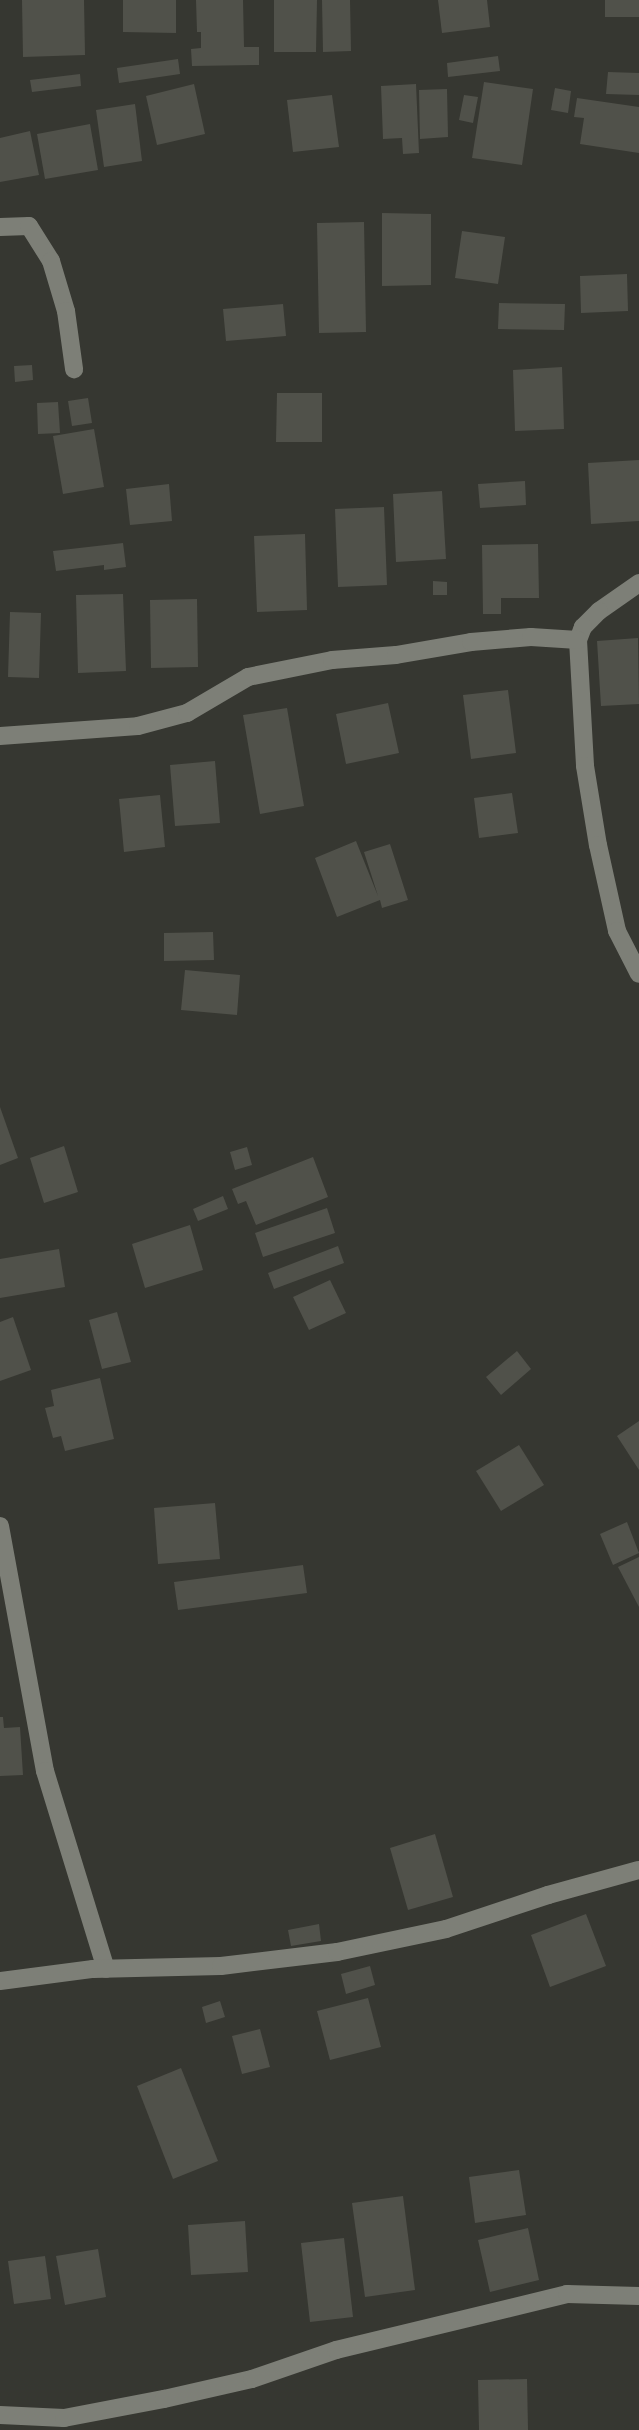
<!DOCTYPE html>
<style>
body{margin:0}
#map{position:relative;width:639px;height:2430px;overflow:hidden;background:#363731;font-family:"PT Sans",sans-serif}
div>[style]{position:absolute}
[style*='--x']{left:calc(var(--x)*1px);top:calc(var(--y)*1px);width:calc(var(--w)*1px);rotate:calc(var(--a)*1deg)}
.building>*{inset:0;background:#50514a}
.minor>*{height:18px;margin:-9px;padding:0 9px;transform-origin:9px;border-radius:9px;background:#7d7f77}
span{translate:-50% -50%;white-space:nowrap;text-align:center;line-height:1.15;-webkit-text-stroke:6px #2c2d27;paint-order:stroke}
</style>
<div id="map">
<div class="building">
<div style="clip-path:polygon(22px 0,84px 0,85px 55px,23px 57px)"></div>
<div style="clip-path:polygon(123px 0,176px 0,176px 33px,123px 32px)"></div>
<div style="clip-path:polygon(196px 0,243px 0,244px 47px,259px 47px,259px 65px,192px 66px,191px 49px,201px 48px,201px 32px,197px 32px)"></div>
<div style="clip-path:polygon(274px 0,317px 0,316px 52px,274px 52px)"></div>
<div style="clip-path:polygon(322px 0,350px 0,351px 51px,323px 52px)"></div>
<div style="clip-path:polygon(438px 0,487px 0,490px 27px,442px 33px)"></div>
<div style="clip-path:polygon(605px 0,639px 0,639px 17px,605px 17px)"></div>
<div style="clip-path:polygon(498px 56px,500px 71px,448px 77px,447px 63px)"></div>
<div style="clip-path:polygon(178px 59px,180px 74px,119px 83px,117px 68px)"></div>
<div style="clip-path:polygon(608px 72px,639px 73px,639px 95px,606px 94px)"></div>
<div style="clip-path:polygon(80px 74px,81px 86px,32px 92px,30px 80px)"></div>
<div style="clip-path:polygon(484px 82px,533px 89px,522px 165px,472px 158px)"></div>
<div style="clip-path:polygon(194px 84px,205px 134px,157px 145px,146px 96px)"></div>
<div style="clip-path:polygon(416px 84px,419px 153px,403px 154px,402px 138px,383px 139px,381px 86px)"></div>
<div style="clip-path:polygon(555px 88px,571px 91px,568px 113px,551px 110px)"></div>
<div style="clip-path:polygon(447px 89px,448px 137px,420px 139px,419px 90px)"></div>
<div style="clip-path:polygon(332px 95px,339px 147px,293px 152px,287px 100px)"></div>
<div style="clip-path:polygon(464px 95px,478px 97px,473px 123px,459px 120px)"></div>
<div style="clip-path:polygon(577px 98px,639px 107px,639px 153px,580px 144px,584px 118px,574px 117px)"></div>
<div style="clip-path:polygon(135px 104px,142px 161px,104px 167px,96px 110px)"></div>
<div style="clip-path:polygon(90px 124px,98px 170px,45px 179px,37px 134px)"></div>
<div style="clip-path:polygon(30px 131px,39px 175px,0 182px,0 138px)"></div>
<div style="clip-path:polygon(382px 213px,431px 214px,431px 285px,382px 286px)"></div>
<div style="clip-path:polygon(364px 222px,366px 332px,319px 333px,317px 223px)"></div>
<div style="clip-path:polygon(462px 231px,505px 237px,498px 284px,455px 278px)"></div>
<div style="clip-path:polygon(627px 274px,628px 311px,581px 313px,580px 276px)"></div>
<div style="clip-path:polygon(499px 303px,565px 304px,564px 330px,498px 329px)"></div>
<div style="clip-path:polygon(283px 304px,286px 336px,226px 341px,223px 309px)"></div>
<div style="clip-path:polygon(32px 365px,33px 380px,15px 382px,14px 366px)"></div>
<div style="clip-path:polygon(562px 367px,564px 429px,515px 431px,513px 370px)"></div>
<div style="clip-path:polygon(277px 393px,322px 393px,322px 442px,276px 442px)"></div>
<div style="clip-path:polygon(88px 398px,92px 423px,72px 426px,68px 401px)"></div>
<div style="clip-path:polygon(58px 402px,60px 433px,38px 434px,37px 403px)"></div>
<div style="clip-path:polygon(94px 429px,104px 487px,63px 494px,53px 436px)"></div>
<div style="clip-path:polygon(639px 460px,639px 521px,591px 524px,588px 463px)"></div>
<div style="clip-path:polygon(525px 481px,526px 505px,480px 508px,478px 484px)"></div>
<div style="clip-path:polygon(169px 484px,172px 521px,130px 525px,126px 489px)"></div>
<div style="clip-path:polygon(442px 491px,446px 559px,396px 562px,393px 494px)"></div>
<div style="clip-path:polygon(384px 507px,387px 585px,338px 587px,335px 509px)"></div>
<div style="clip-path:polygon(305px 534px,307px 610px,257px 612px,254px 536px)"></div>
<div style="clip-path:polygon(123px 543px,126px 567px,104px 570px,104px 565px,56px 571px,53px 551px)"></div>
<div style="clip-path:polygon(538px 544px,539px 598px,501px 598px,501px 614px,483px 614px,482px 545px)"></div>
<div style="clip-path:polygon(433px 581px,447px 582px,447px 595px,433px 595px)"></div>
<div style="clip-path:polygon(123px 594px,126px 671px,78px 673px,76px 595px)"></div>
<div style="clip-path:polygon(197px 599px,198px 667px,151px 668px,150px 600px)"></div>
<div style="clip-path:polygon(10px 612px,41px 613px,39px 678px,8px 677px)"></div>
<div style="clip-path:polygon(638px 638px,639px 704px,601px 706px,597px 641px)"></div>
<div style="clip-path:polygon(508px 690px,516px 753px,471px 759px,463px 695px)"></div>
<div style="clip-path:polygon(388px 703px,399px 753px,346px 764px,336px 714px)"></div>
<div style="clip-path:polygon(287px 708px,304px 806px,260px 814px,243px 715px)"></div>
<div style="clip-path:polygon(215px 761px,220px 823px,175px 826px,170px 765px)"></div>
<div style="clip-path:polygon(512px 793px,518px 833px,479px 838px,474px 798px)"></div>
<div style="clip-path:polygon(160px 795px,165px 847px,124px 852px,119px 799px)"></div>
<div style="clip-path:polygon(356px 841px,378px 896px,364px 852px,390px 844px,408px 900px,382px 908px,380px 900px,337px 917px,315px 858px)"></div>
<div style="clip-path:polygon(213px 932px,214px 960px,164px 961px,164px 933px)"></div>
<div style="clip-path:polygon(185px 970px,240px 975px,237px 1015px,181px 1010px)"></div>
<div style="clip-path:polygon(0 1107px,18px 1158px,0 1165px)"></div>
<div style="clip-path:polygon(64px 1146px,78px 1192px,44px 1203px,30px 1158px)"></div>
<div style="clip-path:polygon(247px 1147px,252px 1165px,235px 1170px,230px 1152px)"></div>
<div style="clip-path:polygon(313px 1157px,328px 1197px,256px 1225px,246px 1201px,238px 1204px,232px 1189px)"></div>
<div style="clip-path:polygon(223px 1196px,228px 1209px,198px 1221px,193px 1209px)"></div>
<div style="clip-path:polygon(327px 1208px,335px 1233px,263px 1257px,255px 1233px)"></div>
<div style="clip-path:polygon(190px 1225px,203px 1270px,145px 1288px,132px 1244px)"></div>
<div style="clip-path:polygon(338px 1246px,344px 1263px,274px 1289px,268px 1273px)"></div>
<div style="clip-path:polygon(59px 1249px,65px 1287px,0 1298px,0 1259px)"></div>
<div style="clip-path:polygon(330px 1280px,346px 1313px,309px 1330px,293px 1297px)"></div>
<div style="clip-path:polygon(117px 1312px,131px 1362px,102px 1369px,89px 1320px)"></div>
<div style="clip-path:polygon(13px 1317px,31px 1370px,0 1381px,0 1322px)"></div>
<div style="clip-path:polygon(517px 1351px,531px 1369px,501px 1395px,486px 1377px)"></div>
<div style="clip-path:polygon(100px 1378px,114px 1439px,65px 1451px,61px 1436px,53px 1438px,45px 1408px,54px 1406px,51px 1390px)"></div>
<div style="clip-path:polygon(639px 1421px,639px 1470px,617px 1436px)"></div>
<div style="clip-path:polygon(519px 1445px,544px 1485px,501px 1511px,476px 1471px)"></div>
<div style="clip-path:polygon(215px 1503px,220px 1559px,158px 1564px,154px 1508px)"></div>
<div style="clip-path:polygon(627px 1522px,639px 1553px,613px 1565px,600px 1534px)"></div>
<div style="clip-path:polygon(639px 1557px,639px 1607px,618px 1567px)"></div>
<div style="clip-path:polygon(303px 1565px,307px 1593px,178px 1610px,174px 1582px)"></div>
<div style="clip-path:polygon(0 1717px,3px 1717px,4px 1728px,20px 1727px,23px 1775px,0 1776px)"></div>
<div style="clip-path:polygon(435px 1834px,453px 1897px,408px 1910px,390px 1848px)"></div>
<div style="clip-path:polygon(586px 1914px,606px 1966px,550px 1987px,531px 1935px)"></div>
<div style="clip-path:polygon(319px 1924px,321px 1941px,291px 1946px,288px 1930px)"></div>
<div style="clip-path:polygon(370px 1966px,375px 1985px,346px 1994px,341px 1974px)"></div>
<div style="clip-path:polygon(368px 1998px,381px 2047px,330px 2060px,317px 2011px)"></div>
<div style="clip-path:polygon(220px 2001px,225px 2017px,206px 2023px,202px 2007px)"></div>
<div style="clip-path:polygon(260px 2029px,270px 2067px,242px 2074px,232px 2036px)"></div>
<div style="clip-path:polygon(181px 2068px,218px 2161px,173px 2179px,137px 2086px)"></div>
<div style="clip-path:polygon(519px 2170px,526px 2215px,475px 2223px,469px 2177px)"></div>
<div style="clip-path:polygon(403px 2196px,415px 2290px,365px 2297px,352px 2203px)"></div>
<div style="clip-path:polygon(245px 2221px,248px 2272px,191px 2275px,188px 2225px)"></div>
<div style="clip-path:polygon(528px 2228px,539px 2280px,490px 2292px,478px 2240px)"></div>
<div style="clip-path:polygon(344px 2238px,353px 2317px,310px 2322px,301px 2243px)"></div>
<div style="clip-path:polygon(98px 2249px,106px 2297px,65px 2305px,56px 2256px)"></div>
<div style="clip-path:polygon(45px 2256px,51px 2299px,14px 2304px,8px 2261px)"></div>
<div style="clip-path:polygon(527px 2379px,528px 2430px,479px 2430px,478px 2380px)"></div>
</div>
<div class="minor">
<div style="--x:0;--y:227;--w:29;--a:-2"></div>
<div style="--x:29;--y:226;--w:41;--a:57.8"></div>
<div style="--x:51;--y:261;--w:52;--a:73.3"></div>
<div style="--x:66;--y:311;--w:59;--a:82.1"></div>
<div style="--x:639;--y:583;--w:49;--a:145"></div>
<div style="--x:599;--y:611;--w:23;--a:135"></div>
<div style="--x:583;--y:627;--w:14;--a:111"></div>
<div style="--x:578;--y:640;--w:126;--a:86.8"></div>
<div style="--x:585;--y:766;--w:80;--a:80.7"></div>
<div style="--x:598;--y:845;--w:88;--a:77.5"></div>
<div style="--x:617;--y:931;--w:48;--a:62.9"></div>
<div style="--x:0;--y:736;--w:138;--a:-4.1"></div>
<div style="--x:138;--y:726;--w:51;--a:-14.9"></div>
<div style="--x:187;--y:713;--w:71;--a:-30.5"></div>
<div style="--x:248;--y:677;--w:86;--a:-11.4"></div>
<div style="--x:332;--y:660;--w:64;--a:-4.5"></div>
<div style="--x:396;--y:655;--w:76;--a:-9.8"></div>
<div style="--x:471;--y:642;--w:60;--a:-4.8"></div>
<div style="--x:531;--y:637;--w:47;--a:3.7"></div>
<div style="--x:0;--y:1526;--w:249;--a:79.6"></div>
<div style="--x:45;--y:1771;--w:207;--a:72.9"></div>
<div style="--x:0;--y:1981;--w:94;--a:-7.4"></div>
<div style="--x:93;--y:1969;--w:128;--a:-1.3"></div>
<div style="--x:221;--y:1966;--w:117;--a:-6.9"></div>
<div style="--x:337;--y:1952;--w:111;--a:-11.9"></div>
<div style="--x:446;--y:1929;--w:108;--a:-18.4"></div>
<div style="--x:548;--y:1895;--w:94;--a:-15.4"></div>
<div style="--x:0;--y:2415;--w:64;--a:2.7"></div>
<div style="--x:64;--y:2418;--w:102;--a:-10.8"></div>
<div style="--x:164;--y:2399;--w:90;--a:-12.8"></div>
<div style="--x:252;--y:2379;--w:89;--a:-19"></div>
<div style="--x:336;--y:2350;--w:238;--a:-13.6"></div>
<div style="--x:567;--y:2294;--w:72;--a:1.6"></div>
</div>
</div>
